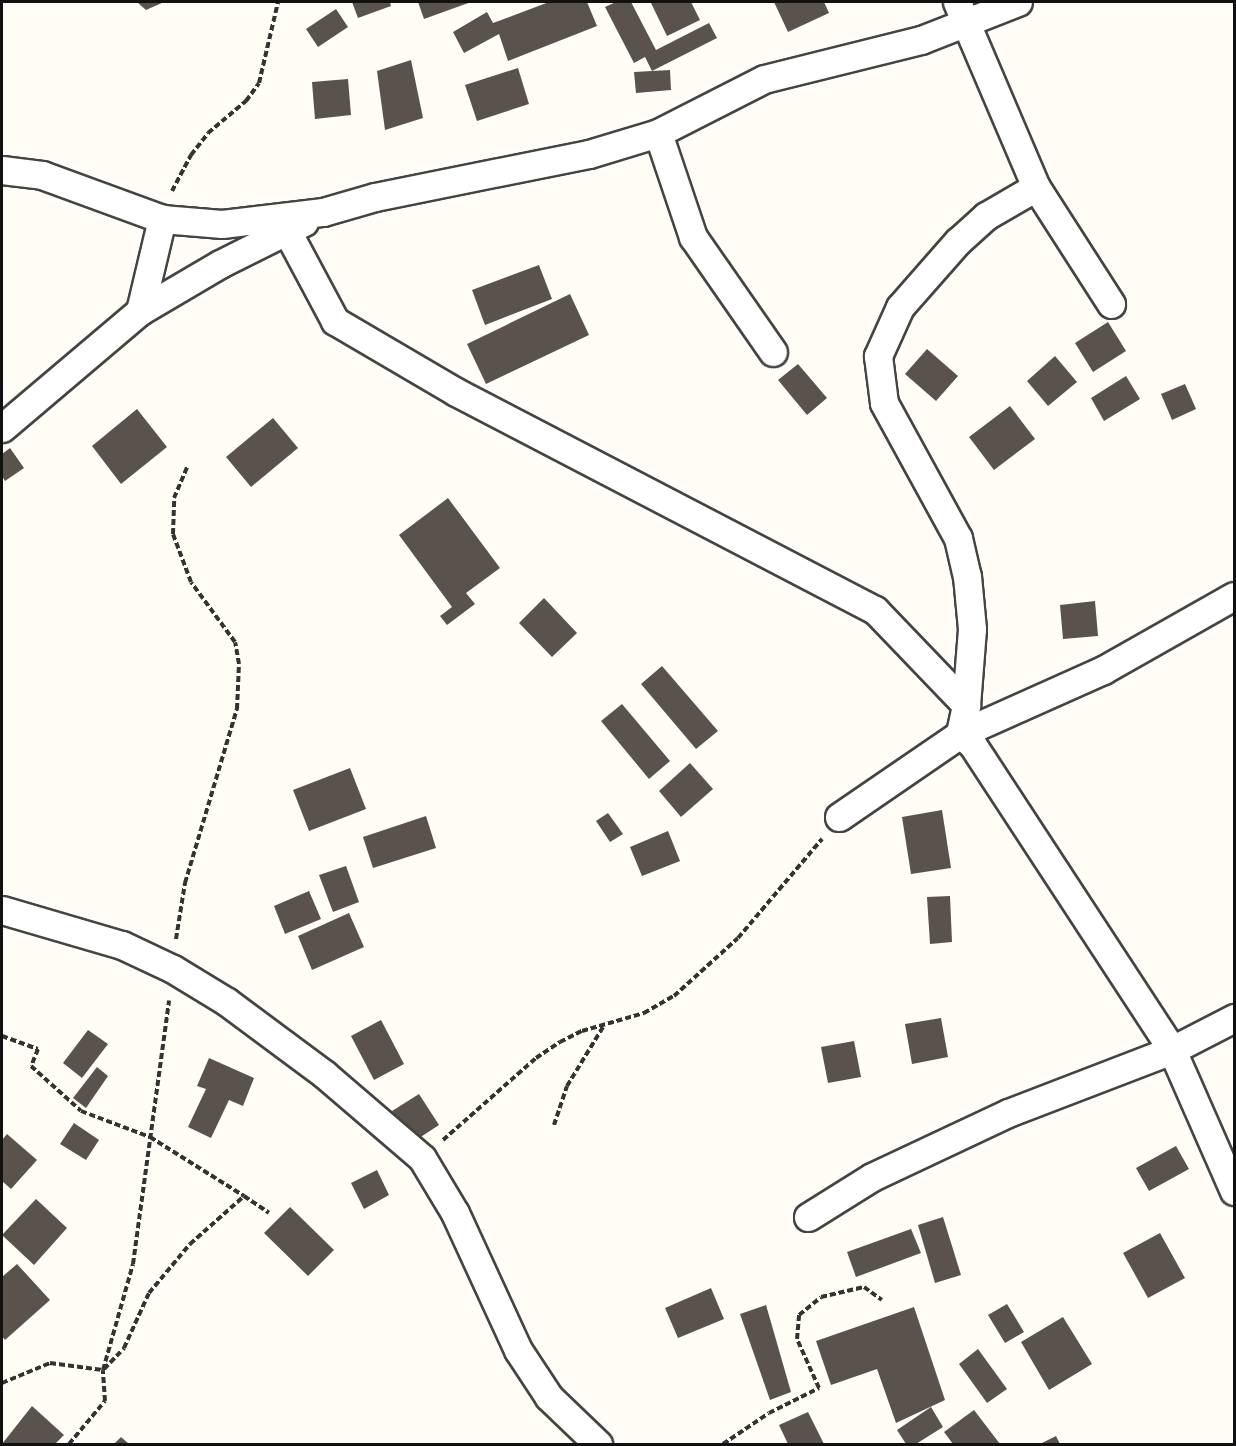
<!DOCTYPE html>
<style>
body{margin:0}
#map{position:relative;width:1236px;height:1446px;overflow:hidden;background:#fffdf5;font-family:Spectral,serif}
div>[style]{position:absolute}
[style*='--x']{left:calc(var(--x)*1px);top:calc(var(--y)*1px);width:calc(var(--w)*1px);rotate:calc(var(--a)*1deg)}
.building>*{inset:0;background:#5a524d}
.path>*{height:4px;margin-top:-2px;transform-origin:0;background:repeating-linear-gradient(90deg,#333 0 6px,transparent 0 9px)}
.roads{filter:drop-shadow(2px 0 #444) drop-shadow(-2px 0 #444) drop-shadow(0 2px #444) drop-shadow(0 -2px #444)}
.minor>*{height:27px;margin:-13.5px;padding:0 13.5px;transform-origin:13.5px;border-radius:13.5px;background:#fff}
span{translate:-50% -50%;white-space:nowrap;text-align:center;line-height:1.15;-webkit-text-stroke:6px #fff;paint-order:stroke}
.frame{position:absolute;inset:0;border:3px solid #111;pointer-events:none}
</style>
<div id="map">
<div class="building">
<div style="clip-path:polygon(137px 2px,164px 2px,146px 10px)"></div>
<div style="clip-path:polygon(352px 2px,390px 2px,391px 6px,358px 18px)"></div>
<div style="clip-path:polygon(418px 2px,471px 2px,424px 19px)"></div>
<div style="clip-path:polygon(549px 2px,587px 2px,597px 26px,508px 61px,499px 34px,464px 53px,453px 32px,487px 12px,493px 23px)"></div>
<div style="clip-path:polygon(616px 2px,631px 2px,656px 50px,709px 23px,717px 38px,652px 71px,670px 70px,671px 90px,636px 93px,634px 72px,652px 71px,645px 57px,634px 63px,605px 7px)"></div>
<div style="clip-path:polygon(691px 2px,700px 20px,667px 36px,651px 3px)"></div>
<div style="clip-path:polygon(774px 2px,824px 2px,829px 13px,788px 32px)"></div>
<div style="clip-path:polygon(336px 9px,348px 27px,318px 47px,306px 29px)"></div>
<div style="clip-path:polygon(411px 60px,423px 118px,385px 130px,377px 71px)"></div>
<div style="clip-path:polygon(518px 68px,529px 104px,477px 121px,465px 85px)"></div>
<div style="clip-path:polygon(348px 79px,351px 115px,315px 119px,312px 82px)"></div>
<div style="clip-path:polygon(539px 265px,552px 299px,485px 325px,472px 290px)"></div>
<div style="clip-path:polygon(570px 294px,589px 335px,486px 384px,467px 344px)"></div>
<div style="clip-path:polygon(1108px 322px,1126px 351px,1093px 372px,1075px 343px)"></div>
<div style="clip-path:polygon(927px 349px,958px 376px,936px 401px,905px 374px)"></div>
<div style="clip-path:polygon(1055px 356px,1077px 382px,1048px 406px,1027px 381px)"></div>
<div style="clip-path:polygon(798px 364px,827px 398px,807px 415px,778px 380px)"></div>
<div style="clip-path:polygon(1126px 376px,1140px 399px,1104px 421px,1091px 398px)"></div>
<div style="clip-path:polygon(1185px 384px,1196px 409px,1172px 420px,1161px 394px)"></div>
<div style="clip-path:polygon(1010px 406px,1035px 439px,994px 470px,969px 437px)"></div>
<div style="clip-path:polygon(137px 409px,167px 447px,121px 484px,92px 446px)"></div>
<div style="clip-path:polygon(273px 418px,298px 448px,251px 487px,226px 457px)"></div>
<div style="clip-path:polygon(10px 448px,24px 468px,5px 481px,2px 476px,2px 454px)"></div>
<div style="clip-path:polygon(448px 498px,500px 568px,466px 593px,475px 604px,447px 625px,440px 616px,452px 607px,399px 535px)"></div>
<div style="clip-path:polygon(544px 598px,577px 633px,552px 657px,519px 623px)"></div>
<div style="clip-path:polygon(1095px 601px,1098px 636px,1063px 639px,1060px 605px)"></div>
<div style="clip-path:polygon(662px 666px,718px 731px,696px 749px,641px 684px)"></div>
<div style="clip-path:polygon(622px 704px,670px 761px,649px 779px,601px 721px)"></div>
<div style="clip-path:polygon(690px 763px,713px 789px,681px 817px,659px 791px)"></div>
<div style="clip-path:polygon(350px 768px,366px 809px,309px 831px,293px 790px)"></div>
<div style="clip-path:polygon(942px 810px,951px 868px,911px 874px,902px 817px)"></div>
<div style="clip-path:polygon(608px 813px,623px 834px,610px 842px,596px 821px)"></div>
<div style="clip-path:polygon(426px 816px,436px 848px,373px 868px,363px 837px)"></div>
<div style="clip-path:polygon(668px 831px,680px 861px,642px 876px,630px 847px)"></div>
<div style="clip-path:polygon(346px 866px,359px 902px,333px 912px,319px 875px)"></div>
<div style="clip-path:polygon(309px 891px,321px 919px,285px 934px,274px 906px)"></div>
<div style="clip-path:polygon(950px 896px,952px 942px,930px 944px,927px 897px)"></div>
<div style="clip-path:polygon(349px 913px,364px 947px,312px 970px,298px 936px)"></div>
<div style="clip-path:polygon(941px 1018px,948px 1057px,912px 1064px,905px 1024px)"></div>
<div style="clip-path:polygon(381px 1020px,404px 1064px,374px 1080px,351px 1036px)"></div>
<div style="clip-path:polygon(88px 1030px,108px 1044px,82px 1078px,63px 1063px)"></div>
<div style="clip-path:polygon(854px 1041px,861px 1077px,828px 1083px,821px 1047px)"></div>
<div style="clip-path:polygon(209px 1058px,254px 1078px,243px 1106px,229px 1100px,211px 1138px,188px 1127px,206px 1089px,197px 1086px)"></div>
<div style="clip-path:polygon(97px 1067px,108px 1076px,86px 1108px,73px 1098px)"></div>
<div style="clip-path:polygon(419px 1094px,439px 1125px,413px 1142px,392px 1111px)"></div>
<div style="clip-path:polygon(74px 1123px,99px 1140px,86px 1160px,60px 1144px)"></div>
<div style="clip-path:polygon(7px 1134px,37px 1160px,11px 1189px,2px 1181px,2px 1140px)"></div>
<div style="clip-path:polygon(1176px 1146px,1189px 1169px,1149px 1191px,1136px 1168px)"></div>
<div style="clip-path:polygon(377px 1170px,389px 1195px,364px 1209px,351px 1183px)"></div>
<div style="clip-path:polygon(36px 1199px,67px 1228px,34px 1265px,2px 1235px)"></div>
<div style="clip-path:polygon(290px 1207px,334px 1250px,308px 1276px,264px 1233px)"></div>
<div style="clip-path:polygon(943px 1217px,961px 1275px,935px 1283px,918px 1225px)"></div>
<div style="clip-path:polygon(911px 1229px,921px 1253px,856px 1277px,847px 1252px)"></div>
<div style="clip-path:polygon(1160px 1233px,1185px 1278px,1148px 1298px,1123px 1253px)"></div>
<div style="clip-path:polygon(17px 1264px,50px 1300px,5px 1340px,2px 1336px,2px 1277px)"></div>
<div style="clip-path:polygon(711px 1288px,724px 1319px,678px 1338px,665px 1308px)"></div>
<div style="clip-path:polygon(1007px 1304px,1024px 1332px,1005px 1343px,988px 1315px)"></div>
<div style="clip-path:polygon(766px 1305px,791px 1392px,770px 1400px,740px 1314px)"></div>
<div style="clip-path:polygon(914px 1307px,945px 1400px,896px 1423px,877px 1369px,831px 1385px,816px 1341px)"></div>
<div style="clip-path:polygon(1063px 1317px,1092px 1364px,1049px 1390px,1021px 1342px)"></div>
<div style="clip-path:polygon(978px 1349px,1007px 1389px,987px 1403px,959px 1364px)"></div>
<div style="clip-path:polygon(32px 1406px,64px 1435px,55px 1444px,2px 1444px)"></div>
<div style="clip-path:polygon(931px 1407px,943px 1427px,916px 1444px,906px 1444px,897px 1430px)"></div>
<div style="clip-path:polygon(974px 1410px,1000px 1444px,953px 1444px,944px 1432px)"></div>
<div style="clip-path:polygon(808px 1412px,824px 1444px,788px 1444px,779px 1425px)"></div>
<div style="clip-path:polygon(1056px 1436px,1060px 1444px,1040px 1444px)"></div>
<div style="clip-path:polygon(121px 1437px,129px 1444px,114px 1444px)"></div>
</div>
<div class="path">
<div style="--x:172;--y:191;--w:41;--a:-62.2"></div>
<div style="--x:191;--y:155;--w:28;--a:-52"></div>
<div style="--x:208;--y:133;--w:50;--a:-40.1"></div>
<div style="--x:246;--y:101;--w:22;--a:-54"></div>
<div style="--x:259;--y:83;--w:83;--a:-76.8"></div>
<div style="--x:176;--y:939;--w:57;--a:-80.9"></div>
<div style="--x:185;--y:883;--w:182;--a:-73.4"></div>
<div style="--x:237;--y:709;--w:45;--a:-87.5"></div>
<div style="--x:239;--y:664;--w:22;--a:-100"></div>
<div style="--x:235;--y:642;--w:74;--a:-126.3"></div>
<div style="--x:191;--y:582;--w:51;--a:-110.6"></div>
<div style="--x:173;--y:534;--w:36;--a:-88"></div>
<div style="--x:174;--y:498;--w:34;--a:-67"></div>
<div style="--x:2;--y:1036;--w:38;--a:20"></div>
<div style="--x:38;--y:1049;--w:18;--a:112"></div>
<div style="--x:31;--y:1066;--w:67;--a:42"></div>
<div style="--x:81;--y:1111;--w:74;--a:20.6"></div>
<div style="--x:150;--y:1137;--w:111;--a:32.1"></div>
<div style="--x:554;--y:1125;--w:41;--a:-71.6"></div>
<div style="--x:567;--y:1086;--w:69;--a:-58.6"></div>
<div style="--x:443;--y:1140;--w:124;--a:-41.4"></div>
<div style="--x:536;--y:1058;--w:29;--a:-34"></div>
<div style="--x:560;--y:1042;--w:25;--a:-27"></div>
<div style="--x:582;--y:1031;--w:65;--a:-16.2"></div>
<div style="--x:644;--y:1013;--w:34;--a:-30"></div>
<div style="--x:674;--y:996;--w:86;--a:-42.2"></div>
<div style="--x:738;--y:938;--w:130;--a:-49.7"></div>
<div style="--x:104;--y:1369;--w:29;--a:-46"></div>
<div style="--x:124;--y:1348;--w:60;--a:-65.6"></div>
<div style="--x:149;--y:1293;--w:64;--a:-50.1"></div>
<div style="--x:190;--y:1244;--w:72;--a:-41.6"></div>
<div style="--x:244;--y:1196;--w:30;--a:34"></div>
<div style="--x:2;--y:1383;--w:52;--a:-22.6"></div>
<div style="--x:50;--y:1363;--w:53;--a:7.5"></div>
<div style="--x:69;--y:1444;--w:56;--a:-50.1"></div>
<div style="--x:105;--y:1401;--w:31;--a:-94"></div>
<div style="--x:103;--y:1370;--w:110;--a:-74.2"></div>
<div style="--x:133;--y:1264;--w:266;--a:-82.2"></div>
<div style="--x:723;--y:1444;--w:55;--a:-34"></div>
<div style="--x:769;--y:1413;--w:56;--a:-26.6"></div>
<div style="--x:819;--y:1388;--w:54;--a:-114.2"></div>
<div style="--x:797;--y:1339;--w:24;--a:-85"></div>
<div style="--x:799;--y:1315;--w:28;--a:-39"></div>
<div style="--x:821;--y:1297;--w:44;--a:-13.1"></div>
<div style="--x:864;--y:1287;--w:22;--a:36"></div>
</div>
<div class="roads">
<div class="minor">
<div style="--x:957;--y:2;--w:201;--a:66.9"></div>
<div style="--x:1036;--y:187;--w:139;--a:57.3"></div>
<div style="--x:658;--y:133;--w:110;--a:71.4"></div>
<div style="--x:693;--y:237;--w:140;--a:55.2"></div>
<div style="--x:2;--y:170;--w:40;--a:7.1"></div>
<div style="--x:42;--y:175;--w:128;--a:20.1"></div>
<div style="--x:162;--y:219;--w:60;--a:4.8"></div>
<div style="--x:222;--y:224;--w:102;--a:-6.8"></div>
<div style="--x:323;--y:212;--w:54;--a:-16.1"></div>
<div style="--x:375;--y:197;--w:218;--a:-11.4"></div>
<div style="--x:589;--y:154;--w:72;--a:-16.9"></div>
<div style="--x:658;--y:133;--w:119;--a:-27"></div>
<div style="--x:764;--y:79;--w:162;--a:-14"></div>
<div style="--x:921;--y:40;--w:104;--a:-21.4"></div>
<div style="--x:1036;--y:187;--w:58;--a:149.9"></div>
<div style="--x:986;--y:216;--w:38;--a:138"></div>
<div style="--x:958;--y:241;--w:88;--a:131.3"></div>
<div style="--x:900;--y:307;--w:54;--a:114.2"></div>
<div style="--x:878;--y:356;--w:47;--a:82.7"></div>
<div style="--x:884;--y:403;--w:154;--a:61.3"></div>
<div style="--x:958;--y:538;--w:39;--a:77"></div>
<div style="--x:967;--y:576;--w:53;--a:84.6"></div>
<div style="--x:972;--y:629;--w:76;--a:94.5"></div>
<div style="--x:966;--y:705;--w:30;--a:102"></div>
<div style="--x:960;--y:734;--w:16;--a:40"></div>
<div style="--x:972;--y:744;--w:366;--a:56.8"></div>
<div style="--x:1172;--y:1050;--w:154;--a:66.3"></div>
<div style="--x:287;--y:231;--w:102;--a:61.9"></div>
<div style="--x:335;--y:321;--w:140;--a:30.4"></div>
<div style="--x:456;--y:392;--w:472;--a:27.5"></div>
<div style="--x:875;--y:610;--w:132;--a:46.2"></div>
<div style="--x:140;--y:311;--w:95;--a:-76.6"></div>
<div style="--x:2;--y:428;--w:181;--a:-40.3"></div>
<div style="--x:140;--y:311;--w:93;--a:-30.4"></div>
<div style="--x:220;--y:264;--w:94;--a:-26.6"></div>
<div style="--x:839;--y:817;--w:147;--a:-34.4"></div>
<div style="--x:960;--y:734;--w:157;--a:-24.1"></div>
<div style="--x:1103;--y:670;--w:150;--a:-29.5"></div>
<div style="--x:2;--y:910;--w:125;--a:16.3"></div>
<div style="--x:122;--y:945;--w:56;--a:25.2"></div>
<div style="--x:173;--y:969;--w:63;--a:31.4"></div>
<div style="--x:227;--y:1002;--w:121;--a:36.6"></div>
<div style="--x:324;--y:1074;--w:129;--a:40.6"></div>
<div style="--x:422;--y:1158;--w:64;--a:59"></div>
<div style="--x:455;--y:1213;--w:151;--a:65.3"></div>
<div style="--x:518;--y:1350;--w:56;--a:56.6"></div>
<div style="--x:549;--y:1397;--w:68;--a:43.8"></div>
<div style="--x:808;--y:1217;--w:75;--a:-32"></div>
<div style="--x:872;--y:1177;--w:150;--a:-25.2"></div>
<div style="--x:1008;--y:1113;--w:176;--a:-21"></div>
<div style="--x:1172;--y:1050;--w:70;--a:-27.3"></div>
</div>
</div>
<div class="frame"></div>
</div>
